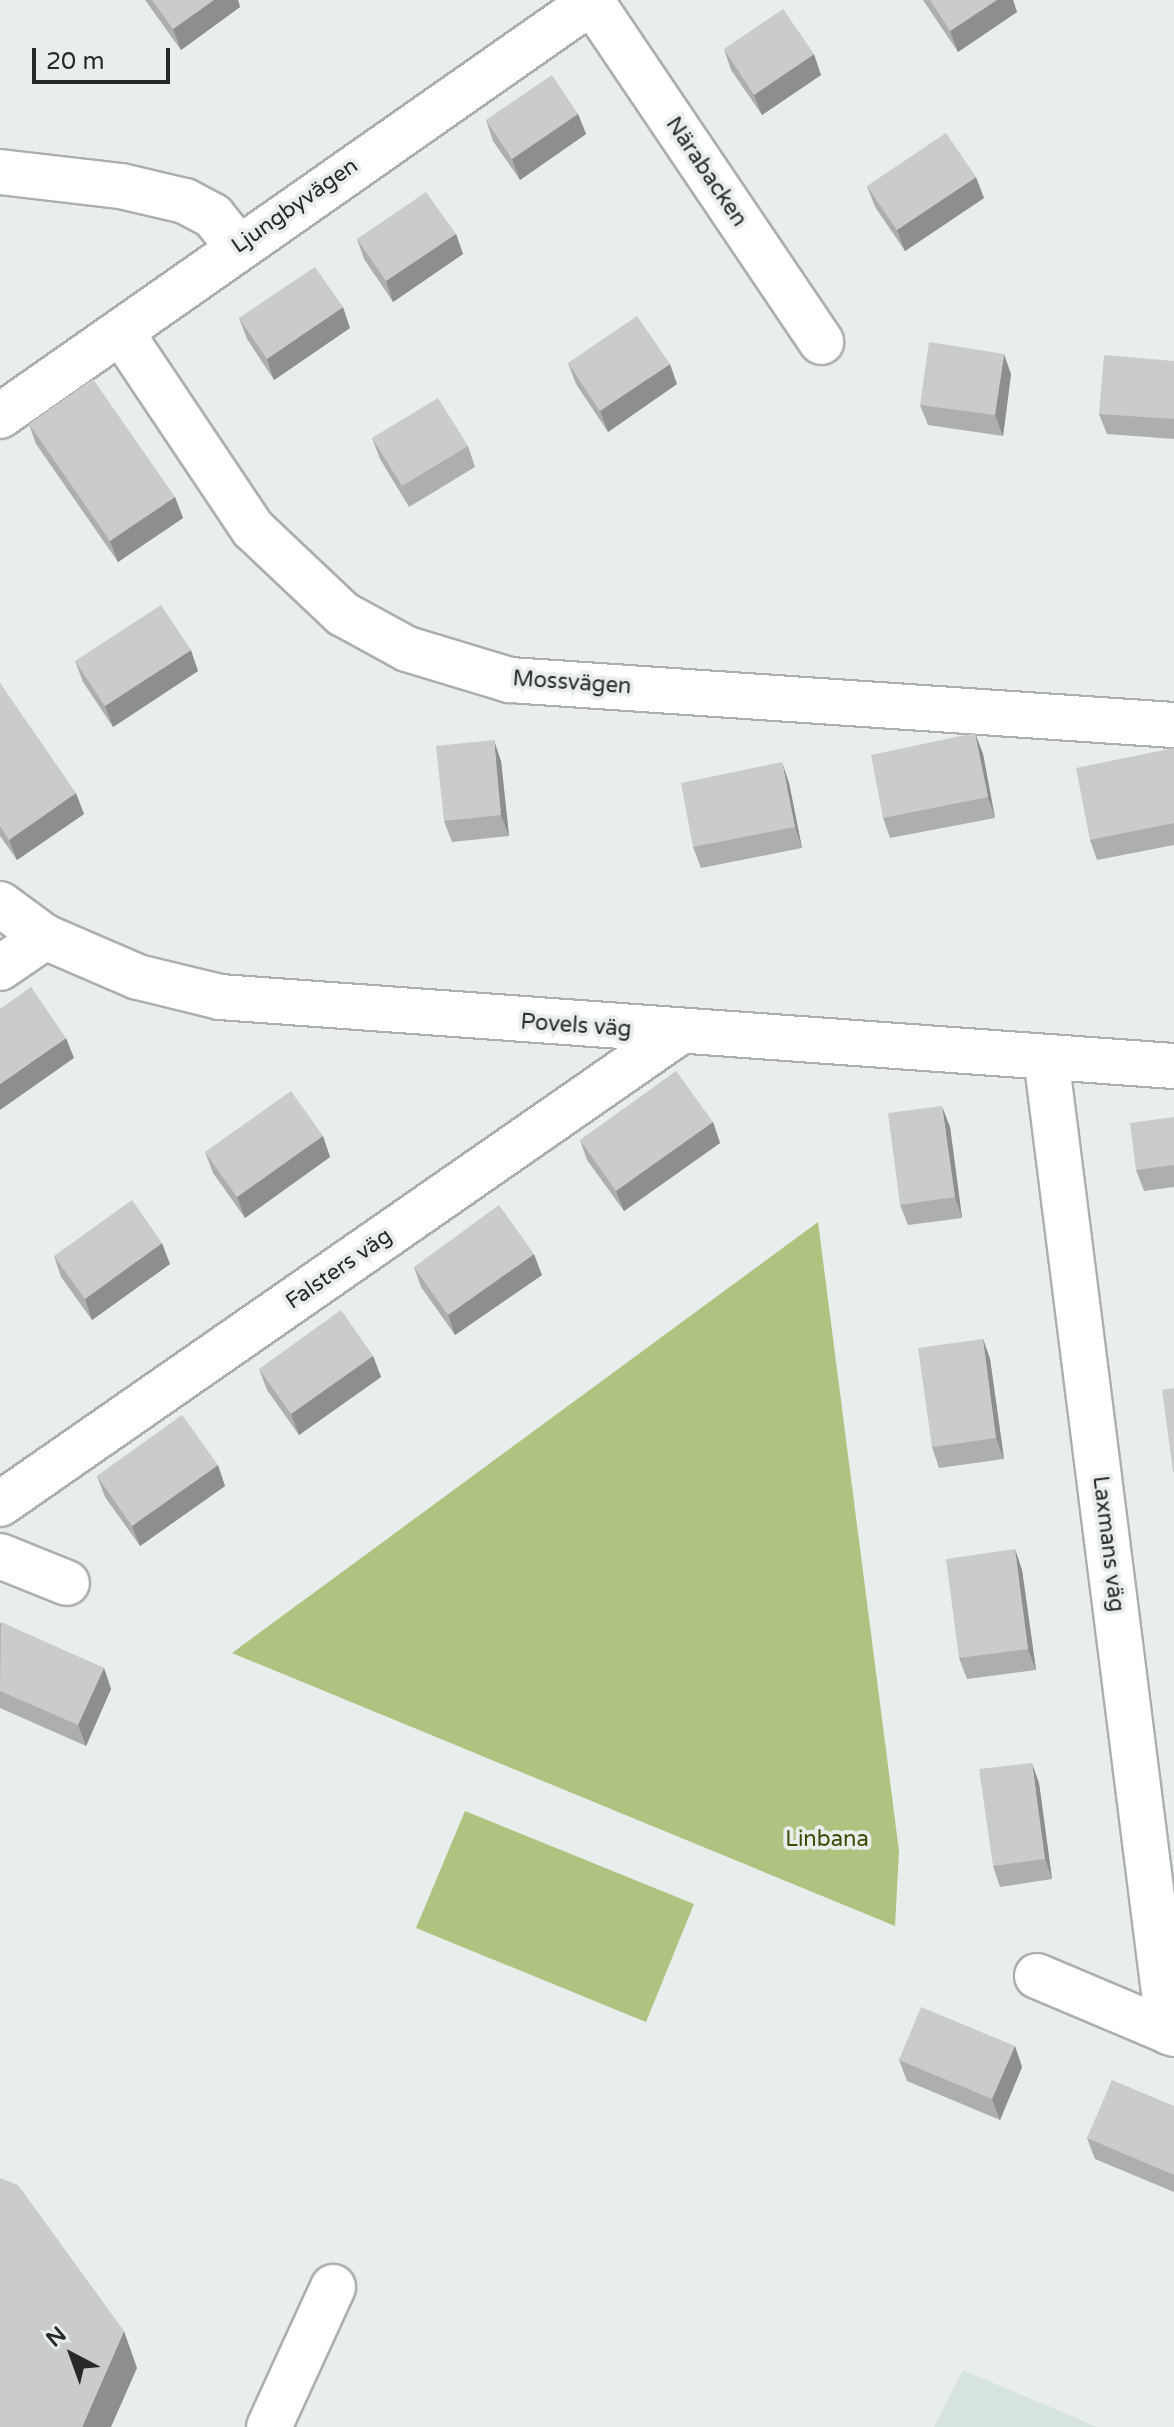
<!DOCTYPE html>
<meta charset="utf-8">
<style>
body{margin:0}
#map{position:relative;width:1174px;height:2427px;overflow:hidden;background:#e9eeec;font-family:"Varela Round",sans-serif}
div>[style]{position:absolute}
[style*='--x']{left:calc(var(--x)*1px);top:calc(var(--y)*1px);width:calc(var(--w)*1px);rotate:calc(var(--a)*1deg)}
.built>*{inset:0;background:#d7e3dd}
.green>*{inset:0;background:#afc380}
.roads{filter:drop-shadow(2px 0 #abafad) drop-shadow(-2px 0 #abafad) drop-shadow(0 2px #abafad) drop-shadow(0 -2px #abafad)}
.minor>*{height:44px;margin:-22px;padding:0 22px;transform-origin:22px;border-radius:22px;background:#fff}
.tertiary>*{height:44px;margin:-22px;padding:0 22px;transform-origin:22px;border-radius:22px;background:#fff}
.wall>*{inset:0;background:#adafac}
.shaded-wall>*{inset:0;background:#8d8f8c}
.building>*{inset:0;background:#c9ccc8}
span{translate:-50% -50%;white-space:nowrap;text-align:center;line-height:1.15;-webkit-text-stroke:8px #e9eeec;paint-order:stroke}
.street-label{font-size:22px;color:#272828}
.park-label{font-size:22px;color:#3b4b02}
.north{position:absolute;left:32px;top:2315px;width:80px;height:80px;-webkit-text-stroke:6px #e9eeec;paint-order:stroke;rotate:319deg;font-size:22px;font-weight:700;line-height:32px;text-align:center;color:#272828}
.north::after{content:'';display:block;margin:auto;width:28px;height:36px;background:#272828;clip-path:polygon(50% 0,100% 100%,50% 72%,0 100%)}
.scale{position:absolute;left:32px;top:48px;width:138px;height:36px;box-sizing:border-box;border:4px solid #272828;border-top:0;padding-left:10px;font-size:24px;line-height:28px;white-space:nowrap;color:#272828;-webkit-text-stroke:6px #e9eeec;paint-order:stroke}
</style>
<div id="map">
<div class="built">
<div style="clip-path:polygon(963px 2370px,1097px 2427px,934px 2427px)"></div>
</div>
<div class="green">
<div style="clip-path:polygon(818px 1222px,899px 1851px,895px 1926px,232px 1653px)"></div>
<div style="clip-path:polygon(465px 1811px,694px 1904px,646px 2022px,416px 1928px)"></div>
</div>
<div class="roads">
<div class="minor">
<div style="--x:592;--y:2;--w:410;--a:56"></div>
<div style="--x:0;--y:172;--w:122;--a:6.6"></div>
<div style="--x:121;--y:186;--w:66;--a:13.2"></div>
<div style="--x:185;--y:201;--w:32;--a:28"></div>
<div style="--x:213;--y:216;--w:38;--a:51"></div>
<div style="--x:121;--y:332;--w:237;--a:56.2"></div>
<div style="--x:253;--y:529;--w:124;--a:43.4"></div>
<div style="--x:343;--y:614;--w:73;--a:28.7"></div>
<div style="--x:407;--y:649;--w:108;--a:16.8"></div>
<div style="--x:510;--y:680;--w:666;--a:3.88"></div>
<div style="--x:0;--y:904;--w:56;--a:36.3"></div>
<div style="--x:45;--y:937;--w:101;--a:23.3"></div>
<div style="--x:138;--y:977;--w:84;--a:13.7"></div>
<div style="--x:220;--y:997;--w:956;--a:4.14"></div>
<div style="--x:0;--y:968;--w:55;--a:-34.6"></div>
<div style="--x:1046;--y:1057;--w:983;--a:82.81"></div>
<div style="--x:0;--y:1504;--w:826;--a:-34.79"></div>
<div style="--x:0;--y:1556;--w:72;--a:21.9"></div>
<div style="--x:1037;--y:1976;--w:149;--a:22.9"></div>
<div style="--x:269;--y:2427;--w:154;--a:-65.4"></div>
</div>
<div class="tertiary">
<div style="--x:0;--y:416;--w:725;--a:-35"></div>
</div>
</div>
<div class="wall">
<div style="clip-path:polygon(145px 0,238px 0,240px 7px,181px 50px)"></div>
<div style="clip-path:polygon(923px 0,1013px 0,1017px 12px,958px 52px)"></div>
<div style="clip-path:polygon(724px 49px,821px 75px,762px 115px,731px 70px)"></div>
<div style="clip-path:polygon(578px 114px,586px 134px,520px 180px,493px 141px,486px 120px)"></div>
<div style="clip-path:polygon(867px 186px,984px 198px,905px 251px,875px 207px)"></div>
<div style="clip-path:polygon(456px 234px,463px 254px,393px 302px,364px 259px,357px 239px)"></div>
<div style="clip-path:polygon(239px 318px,350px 328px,274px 380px,247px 339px)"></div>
<div style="clip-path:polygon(1174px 361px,1174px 439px,1107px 434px,1099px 414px)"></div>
<div style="clip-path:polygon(568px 363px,677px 384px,608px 432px,576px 384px)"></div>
<div style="clip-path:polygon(1011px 374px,1003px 436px,928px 425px,920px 405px)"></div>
<div style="clip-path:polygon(29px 424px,175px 497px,183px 518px,118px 562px,36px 444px)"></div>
<div style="clip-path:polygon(372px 438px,468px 446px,475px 467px,409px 507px,380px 459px)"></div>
<div style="clip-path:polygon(75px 661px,198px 671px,113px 727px,83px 682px)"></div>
<div style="clip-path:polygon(0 683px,84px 814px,17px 860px,0 836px)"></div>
<div style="clip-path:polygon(975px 733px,983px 754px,995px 818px,890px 838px,883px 818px)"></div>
<div style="clip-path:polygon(1174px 748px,1174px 845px,1097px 860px,1090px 840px)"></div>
<div style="clip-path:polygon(501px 761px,509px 836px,452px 842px,444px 821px)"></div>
<div style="clip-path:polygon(789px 783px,802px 848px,701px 868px,693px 847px)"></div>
<div style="clip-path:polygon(1174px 1117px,1174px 1187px,1144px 1191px,1136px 1170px)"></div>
<div style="clip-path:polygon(713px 1122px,720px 1143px,624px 1211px,587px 1160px,580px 1140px)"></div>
<div style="clip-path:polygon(950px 1127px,962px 1218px,908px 1225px,900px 1205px)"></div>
<div style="clip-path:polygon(323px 1136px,330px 1157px,245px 1218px,213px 1173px,205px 1152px)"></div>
<div style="clip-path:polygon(54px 1256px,170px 1264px,92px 1320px,61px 1277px)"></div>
<div style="clip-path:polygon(414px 1267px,542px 1275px,455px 1335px,421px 1287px)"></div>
<div style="clip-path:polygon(983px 1339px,990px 1359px,1004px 1459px,939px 1468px,932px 1447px)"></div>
<div style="clip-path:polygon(373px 1356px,381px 1377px,299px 1435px,267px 1390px,259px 1369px)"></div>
<div style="clip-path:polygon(97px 1476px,225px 1486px,140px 1546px,105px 1497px)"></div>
<div style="clip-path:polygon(1015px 1549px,1022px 1570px,1036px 1670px,967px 1679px,959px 1658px)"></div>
<div style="clip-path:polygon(0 1623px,104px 1668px,111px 1689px,86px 1746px,0 1708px)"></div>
<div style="clip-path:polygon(1039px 1783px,1052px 1879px,1000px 1887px,993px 1866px)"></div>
<div style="clip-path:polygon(1015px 2046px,1022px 2067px,1000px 2120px,907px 2081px,899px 2060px)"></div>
<div style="clip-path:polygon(1174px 2106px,1174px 2192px,1095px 2159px,1087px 2138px)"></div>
</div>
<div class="shaded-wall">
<div style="clip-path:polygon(214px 0,238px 0,240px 7px,181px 50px,173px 29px)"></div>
<div style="clip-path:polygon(997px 0,1013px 0,1017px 12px,958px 52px,950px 31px)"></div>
<div style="clip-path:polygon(814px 54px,821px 75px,762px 115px,754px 95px)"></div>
<div style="clip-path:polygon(578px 114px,586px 134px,520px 180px,512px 159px)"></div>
<div style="clip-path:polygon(976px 177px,984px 198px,905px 251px,897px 230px)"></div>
<div style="clip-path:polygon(456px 234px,463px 254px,393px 302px,386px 281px)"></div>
<div style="clip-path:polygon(343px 307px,350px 328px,274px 380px,267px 359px)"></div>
<div style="clip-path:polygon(1004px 354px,1011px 374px,1003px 436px,995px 415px)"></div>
<div style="clip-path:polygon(670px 364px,677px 384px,608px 432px,600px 411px)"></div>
<div style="clip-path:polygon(175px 497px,183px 518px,118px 562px,110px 541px)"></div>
<div style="clip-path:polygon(191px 650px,198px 671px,113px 727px,105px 706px)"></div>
<div style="clip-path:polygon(975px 733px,983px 754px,995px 818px,988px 797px)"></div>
<div style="clip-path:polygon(494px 740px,501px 761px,509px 836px,501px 815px)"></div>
<div style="clip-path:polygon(782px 762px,789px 783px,802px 848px,795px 827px)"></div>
<div style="clip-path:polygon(76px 793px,84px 814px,17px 860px,9px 840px)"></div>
<div style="clip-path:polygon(66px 1038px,74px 1058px,0 1110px,0 1084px)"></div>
<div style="clip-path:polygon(942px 1106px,950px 1127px,962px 1218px,955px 1197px)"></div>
<div style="clip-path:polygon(713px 1122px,720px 1143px,624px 1211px,616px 1191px)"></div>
<div style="clip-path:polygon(323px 1136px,330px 1157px,245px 1218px,237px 1197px)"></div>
<div style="clip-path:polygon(162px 1243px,170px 1264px,92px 1320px,85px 1299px)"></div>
<div style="clip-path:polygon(534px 1254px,542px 1275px,455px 1335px,448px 1315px)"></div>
<div style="clip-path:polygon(983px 1339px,990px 1359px,1004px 1459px,996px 1438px)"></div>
<div style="clip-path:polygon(373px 1356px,381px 1377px,299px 1435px,291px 1414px)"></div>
<div style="clip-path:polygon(218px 1465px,225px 1486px,140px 1546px,132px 1526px)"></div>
<div style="clip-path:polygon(1015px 1549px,1022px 1570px,1036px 1670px,1028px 1649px)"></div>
<div style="clip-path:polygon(104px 1668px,111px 1689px,86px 1746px,78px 1725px)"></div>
<div style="clip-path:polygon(1032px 1763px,1039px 1783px,1052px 1879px,1045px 1859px)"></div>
<div style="clip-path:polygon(1015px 2046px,1022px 2067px,1000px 2120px,992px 2099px)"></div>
<div style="clip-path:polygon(124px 2331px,137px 2368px,111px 2427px,82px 2427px)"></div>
</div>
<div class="building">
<div style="clip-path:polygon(152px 0,214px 0,173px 29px)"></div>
<div style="clip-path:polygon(930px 0,997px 0,950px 31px)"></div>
<div style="clip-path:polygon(783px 9px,814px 54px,754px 95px,724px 49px)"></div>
<div style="clip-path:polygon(552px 75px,578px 114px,512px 159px,486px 120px)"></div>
<div style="clip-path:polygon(946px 133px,976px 177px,897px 230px,867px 186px)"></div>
<div style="clip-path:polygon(426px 192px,456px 234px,386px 281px,357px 239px)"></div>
<div style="clip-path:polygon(315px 267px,343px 307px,267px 359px,239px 318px)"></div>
<div style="clip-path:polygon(637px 316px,670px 364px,600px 411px,568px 363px)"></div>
<div style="clip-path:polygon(929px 342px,1004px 354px,995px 415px,920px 405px)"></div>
<div style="clip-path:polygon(1104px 355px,1174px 361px,1174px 419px,1099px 414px)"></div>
<div style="clip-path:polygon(93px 379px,175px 497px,110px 541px,29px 424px)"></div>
<div style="clip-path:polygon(438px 398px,468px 446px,402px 486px,372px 438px)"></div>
<div style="clip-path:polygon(161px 605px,191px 650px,105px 706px,75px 661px)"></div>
<div style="clip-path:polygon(0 683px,76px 793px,9px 840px,0 826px)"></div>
<div style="clip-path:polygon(975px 733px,988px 797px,883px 818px,871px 755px)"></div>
<div style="clip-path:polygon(494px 740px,501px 815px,444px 821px,436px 746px)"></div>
<div style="clip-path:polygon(1174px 748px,1174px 823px,1090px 840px,1076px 768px)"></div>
<div style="clip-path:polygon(782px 762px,795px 827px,693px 847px,681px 783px)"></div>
<div style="clip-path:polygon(31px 987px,66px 1038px,0 1084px,0 1009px)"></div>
<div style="clip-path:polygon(676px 1071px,713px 1122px,616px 1191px,580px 1140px)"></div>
<div style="clip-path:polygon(291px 1091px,323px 1136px,237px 1197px,205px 1152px)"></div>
<div style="clip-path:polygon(942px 1106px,955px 1197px,900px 1205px,888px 1113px)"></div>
<div style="clip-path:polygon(1174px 1117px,1174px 1165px,1136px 1170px,1130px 1123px)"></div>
<div style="clip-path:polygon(132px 1200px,162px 1243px,85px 1299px,54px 1256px)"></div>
<div style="clip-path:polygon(499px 1205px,534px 1254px,448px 1315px,414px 1267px)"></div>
<div style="clip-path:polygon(341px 1310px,373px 1356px,291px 1414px,259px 1369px)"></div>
<div style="clip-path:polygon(983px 1339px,996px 1438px,932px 1447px,918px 1348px)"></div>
<div style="clip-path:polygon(1174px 1388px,1174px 1472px,1173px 1472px,1162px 1390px)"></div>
<div style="clip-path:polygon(182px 1415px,218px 1465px,132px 1526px,97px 1476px)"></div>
<div style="clip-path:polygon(1015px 1549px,1028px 1649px,959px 1658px,946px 1559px)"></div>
<div style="clip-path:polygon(1px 1622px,104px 1668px,78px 1725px,0 1691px)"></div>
<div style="clip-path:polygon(1032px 1763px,1045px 1859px,993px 1866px,979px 1769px)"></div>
<div style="clip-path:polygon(921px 2007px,1015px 2046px,992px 2099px,899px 2060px)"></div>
<div style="clip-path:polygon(1112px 2080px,1174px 2106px,1174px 2175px,1087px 2138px)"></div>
<div style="clip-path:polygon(0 2178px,18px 2185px,124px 2331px,82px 2427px,0 2427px)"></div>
</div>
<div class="street-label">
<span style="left:706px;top:172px;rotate:56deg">Närabacken</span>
<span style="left:295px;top:206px;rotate:-35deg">Ljungbyvägen</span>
<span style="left:572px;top:683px;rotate:4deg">Mossvägen</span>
<span style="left:576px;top:1026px;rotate:4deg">Povels väg</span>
<span style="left:339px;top:1269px;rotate:-35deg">Falsters väg</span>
<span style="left:1108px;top:1544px;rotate:83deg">Laxmans väg</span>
</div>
<div class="park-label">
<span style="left:827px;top:1840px">Linbana</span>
</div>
<div class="north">N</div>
<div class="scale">20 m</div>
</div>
